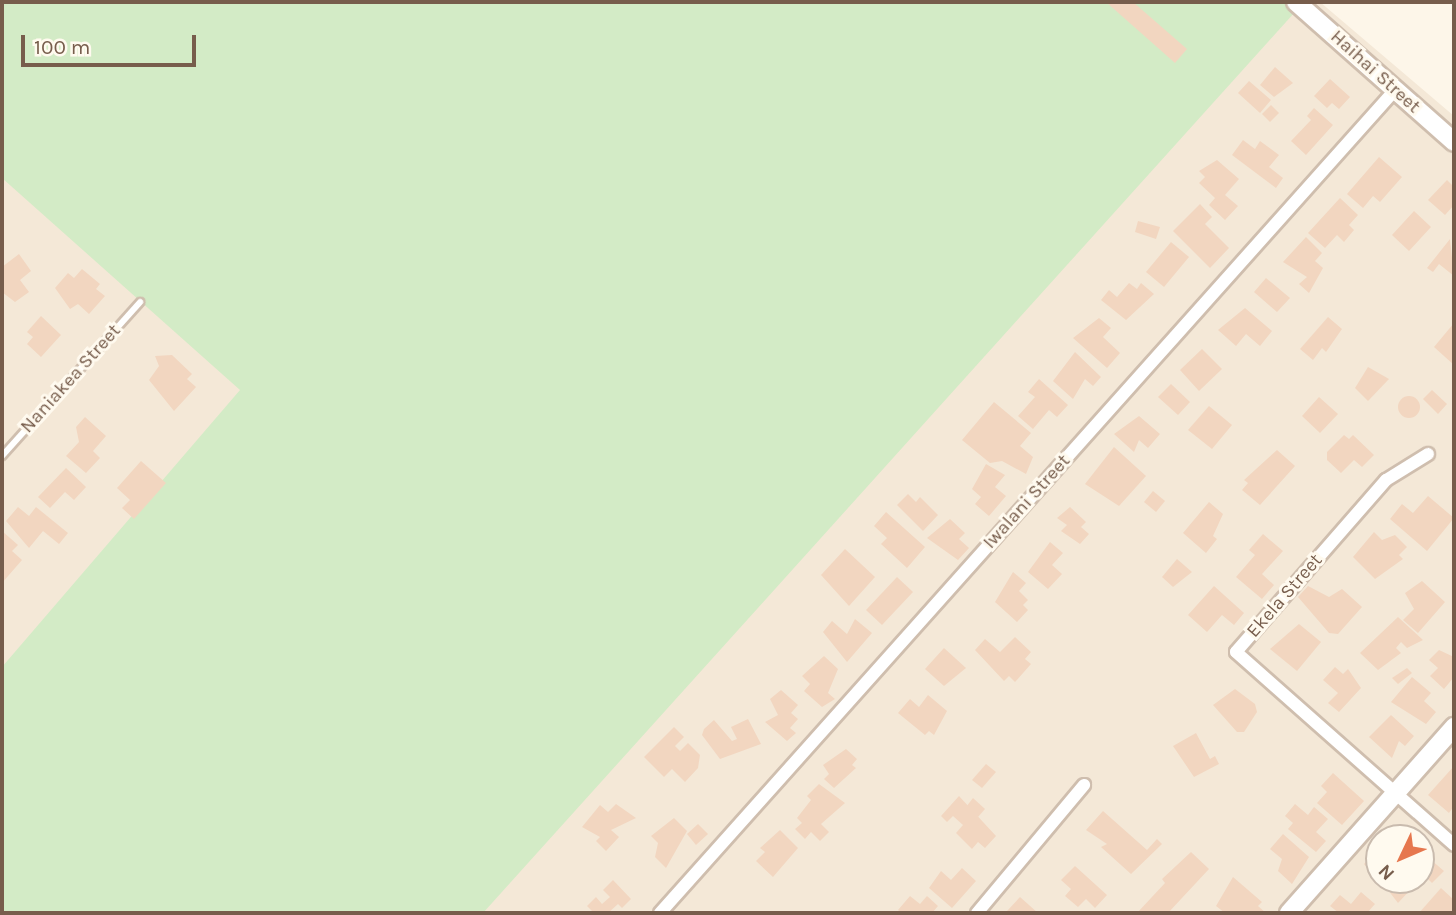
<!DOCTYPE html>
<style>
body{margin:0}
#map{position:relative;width:1456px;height:915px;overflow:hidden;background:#fdf6e9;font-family:Karla,sans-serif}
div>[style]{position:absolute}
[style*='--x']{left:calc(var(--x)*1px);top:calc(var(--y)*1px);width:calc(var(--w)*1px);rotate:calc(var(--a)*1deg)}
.residential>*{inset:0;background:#f4e8d7}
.green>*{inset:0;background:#d3ebc6}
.building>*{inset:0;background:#f2d6c0}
.round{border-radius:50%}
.roads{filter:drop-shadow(2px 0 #cfbeae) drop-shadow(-2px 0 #cfbeae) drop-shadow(0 2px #cfbeae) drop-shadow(0 -2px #cfbeae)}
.lane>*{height:6px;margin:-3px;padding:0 3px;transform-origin:3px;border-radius:3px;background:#fff}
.street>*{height:12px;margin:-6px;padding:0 6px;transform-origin:6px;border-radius:6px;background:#fff}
.secondary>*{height:18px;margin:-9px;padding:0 9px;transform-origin:9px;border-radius:9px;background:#fff}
span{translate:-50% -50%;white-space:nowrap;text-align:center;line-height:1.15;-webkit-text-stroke:6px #fffaef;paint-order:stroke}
.street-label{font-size:19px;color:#775d4c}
.frame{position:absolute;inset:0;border:4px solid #775d4c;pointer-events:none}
.north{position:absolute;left:1365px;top:824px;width:70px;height:70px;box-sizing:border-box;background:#fffaef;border:2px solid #c9bbae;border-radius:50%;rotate:226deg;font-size:19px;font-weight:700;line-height:28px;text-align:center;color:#775d4c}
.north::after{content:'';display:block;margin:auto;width:24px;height:32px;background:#e6774e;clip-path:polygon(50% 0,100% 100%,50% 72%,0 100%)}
.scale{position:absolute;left:21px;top:35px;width:175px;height:32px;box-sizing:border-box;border:4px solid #775d4c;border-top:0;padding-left:9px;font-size:21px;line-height:24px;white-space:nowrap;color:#775d4c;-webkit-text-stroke:5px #fffaef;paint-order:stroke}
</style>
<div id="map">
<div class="residential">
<div style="clip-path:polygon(evenodd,2px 2px,1320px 2px,1454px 116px,1454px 913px,2px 913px,2px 2px,1379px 838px,1421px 838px,1421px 880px,1379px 880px,1379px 838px)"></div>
</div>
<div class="green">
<div style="clip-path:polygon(2px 2px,1284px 2px,1295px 12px,483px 913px,2px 913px,2px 667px,240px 390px,2px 178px)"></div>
</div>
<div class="building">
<div style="clip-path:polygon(1106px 2px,1133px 2px,1187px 49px,1175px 63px)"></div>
<div style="clip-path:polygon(1275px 67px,1293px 83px,1274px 97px,1260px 85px)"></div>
<div style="clip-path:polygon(1330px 79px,1350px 97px,1339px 109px,1332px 103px,1327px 108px,1314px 96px)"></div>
<div style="clip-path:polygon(1249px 81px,1271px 100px,1260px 113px,1238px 93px)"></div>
<div style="clip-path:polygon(1271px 105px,1279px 113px,1270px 122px,1262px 114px)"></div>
<div style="clip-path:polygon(1314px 108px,1333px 125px,1306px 155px,1291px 141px,1311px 120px,1307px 116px)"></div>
<div style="clip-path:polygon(1243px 140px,1255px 149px,1260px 141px,1279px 155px,1269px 167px,1283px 178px,1276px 188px,1232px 155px)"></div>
<div style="clip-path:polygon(1379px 157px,1402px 177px,1380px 202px,1373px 196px,1363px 208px,1347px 194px)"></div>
<div style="clip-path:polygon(1217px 160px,1239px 179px,1225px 195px,1238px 206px,1225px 220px,1209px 205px,1215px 198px,1199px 183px,1205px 177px,1199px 171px)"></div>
<div style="clip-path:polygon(1447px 180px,1454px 187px,1454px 205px,1445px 215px,1428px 200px)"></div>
<div style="clip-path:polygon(1340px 198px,1358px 215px,1349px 225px,1354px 230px,1344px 242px,1337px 235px,1325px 248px,1308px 233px)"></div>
<div style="clip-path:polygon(1200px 204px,1212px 217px,1205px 224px,1229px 248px,1210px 268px,1173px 231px)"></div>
<div style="clip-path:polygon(1414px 211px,1431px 227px,1409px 251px,1392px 235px)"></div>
<div style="clip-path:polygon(1138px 221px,1160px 227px,1156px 239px,1135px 232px)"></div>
<div style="clip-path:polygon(1306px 237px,1322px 253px,1315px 261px,1323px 268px,1309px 293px,1299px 284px,1307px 277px,1283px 262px)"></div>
<div style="clip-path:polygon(1450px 239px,1454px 276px,1439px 264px,1433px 272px,1427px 268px)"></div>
<div style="clip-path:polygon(1171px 242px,1189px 257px,1164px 287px,1146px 272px)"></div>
<div style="clip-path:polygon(19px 254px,31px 271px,20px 280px,29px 292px,15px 302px,2px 292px,2px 267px)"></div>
<div style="clip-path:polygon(82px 269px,100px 284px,96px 289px,105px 296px,89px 314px,78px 304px,70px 309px,55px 288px,68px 273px,74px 278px)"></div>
<div style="clip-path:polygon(1266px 278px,1290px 298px,1277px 312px,1254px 292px)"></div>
<div style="clip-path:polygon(1129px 283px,1137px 289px,1141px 283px,1154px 294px,1126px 320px,1101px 300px,1109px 290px,1117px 297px)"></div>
<div style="clip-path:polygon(1245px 308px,1272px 331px,1260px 346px,1246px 334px,1236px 346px,1218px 330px)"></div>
<div style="clip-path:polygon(41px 316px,61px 335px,41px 357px,27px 344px,33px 337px,27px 332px)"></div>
<div style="clip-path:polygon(1328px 317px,1342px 329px,1326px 352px,1322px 348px,1313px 360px,1300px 349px)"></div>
<div style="clip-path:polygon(1099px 318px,1111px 328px,1103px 337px,1120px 353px,1107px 368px,1073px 338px)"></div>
<div style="clip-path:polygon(1454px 323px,1454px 365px,1434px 347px)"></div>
<div style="clip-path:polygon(1202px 349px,1222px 369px,1199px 391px,1180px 370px)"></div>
<div style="clip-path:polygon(1075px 352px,1101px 377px,1093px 386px,1085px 379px,1073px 399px,1053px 381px)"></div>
<div style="clip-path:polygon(172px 355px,192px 374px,187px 379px,196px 387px,174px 411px,149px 380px,159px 366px,155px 356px)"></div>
<div style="clip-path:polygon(1368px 367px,1389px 379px,1368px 401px,1355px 388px)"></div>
<div style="clip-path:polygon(1039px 379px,1068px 405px,1057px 417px,1049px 410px,1033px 429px,1018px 416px,1035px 397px,1028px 392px)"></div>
<div style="clip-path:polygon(1171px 384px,1190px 402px,1178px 415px,1158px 397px)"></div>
<div style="clip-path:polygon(1432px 390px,1447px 404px,1438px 414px,1423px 399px)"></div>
<div class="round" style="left:1398px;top:396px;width:22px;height:22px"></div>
<div style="clip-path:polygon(1319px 397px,1338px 414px,1320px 433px,1302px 416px)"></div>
<div style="clip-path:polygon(994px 402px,1031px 433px,1020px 446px,1033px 457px,1026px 474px,1002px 461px,990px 463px,962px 440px)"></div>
<div style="clip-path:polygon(1209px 406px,1232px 425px,1212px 449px,1188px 430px)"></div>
<div style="clip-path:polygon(1139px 416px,1160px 434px,1148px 448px,1139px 440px,1134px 452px,1114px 434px)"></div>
<div style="clip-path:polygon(85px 417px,106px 436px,93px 451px,100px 458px,86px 473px,66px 456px,79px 442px,76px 427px)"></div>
<div style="clip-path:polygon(1344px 435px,1349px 439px,1353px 435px,1374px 455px,1362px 467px,1354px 460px,1341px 473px,1327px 460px,1327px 452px)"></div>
<div style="clip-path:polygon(1114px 447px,1146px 476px,1119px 506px,1085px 484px)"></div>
<div style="clip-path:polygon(1277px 450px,1295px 466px,1260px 505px,1242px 490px,1248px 483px,1244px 480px)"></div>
<div style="clip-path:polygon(141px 461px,166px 483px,134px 519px,122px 508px,130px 500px,117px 488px)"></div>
<div style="clip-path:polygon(986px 464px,1005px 475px,995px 487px,1006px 496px,989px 516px,975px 504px,981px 497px,972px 489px)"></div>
<div style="clip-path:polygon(66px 468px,86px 487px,74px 500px,65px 492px,50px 508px,38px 497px)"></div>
<div style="clip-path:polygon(1153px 491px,1165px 501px,1156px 512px,1144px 502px)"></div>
<div style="clip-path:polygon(908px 494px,916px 502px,920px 497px,938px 515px,923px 531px,897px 505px)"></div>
<div style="clip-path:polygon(1428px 496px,1454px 518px,1427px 551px,1390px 519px,1402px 504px,1413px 513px)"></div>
<div style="clip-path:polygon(1209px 502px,1223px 514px,1213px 536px,1217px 539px,1206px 553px,1183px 533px)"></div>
<div style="clip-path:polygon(18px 507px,29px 516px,36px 507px,68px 533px,59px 544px,43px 531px,29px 548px,6px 521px)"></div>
<div style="clip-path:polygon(1070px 507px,1086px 522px,1081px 527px,1089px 534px,1080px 544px,1061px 531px,1067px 525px,1057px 518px)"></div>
<div style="clip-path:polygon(886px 512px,925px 547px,907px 568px,881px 544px,887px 538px,874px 526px)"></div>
<div style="clip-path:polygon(950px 519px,965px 533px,959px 539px,969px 548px,958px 560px,927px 538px)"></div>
<div style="clip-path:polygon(2px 531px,18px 545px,12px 551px,22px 560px,2px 583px)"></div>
<div style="clip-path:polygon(1374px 532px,1382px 540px,1395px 535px,1407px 547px,1399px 555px,1403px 559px,1375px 579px,1353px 557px)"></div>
<div style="clip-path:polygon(1263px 534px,1283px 551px,1262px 574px,1274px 585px,1262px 599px,1236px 577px,1255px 555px,1249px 550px)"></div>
<div style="clip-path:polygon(1050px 542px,1063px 553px,1052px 565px,1062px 574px,1048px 589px,1028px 572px)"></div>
<div style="clip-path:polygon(845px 549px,875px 577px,849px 606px,821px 575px)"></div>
<div style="clip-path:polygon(1177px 559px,1192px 572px,1173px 587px,1162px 577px)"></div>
<div style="clip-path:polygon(1013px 572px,1026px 583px,1019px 591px,1028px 600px,1023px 605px,1028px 610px,1017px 622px,995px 602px)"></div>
<div style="clip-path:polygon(897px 577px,913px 592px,882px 625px,866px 610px)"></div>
<div style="clip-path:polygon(1422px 581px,1445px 602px,1418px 633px,1403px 620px,1414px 609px,1405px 593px)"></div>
<div style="clip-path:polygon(1214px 586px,1244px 613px,1234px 625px,1222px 615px,1207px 632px,1188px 615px)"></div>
<div style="clip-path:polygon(1308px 586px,1329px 597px,1342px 589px,1362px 607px,1338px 634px,1329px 633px,1298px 597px)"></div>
<div style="clip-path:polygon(1398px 617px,1423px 640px,1407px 648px,1401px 642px,1396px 648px,1401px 653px,1378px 670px,1360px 653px)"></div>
<div style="clip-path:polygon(855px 619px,872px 633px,847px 662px,823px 632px,832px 621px,847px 634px)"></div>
<div style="clip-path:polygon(1299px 624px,1321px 642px,1297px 671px,1270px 649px)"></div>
<div style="clip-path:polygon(1015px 637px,1031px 652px,1025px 659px,1031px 664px,1015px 682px,1009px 676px,1004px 681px,975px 650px,985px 639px,1000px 652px)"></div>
<div style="clip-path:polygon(944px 648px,966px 668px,944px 686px,925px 669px)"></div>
<div style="clip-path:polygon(1439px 650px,1454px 657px,1454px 677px,1444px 689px,1430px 676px,1438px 668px,1429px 660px)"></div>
<div style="clip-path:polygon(824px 656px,838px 669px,828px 693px,835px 699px,822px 707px,804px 691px,810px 684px,802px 676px)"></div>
<div style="clip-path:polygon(1335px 667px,1343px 674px,1348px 669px,1361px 688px,1339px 712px,1328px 703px,1338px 693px,1323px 680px)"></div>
<div style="clip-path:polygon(1407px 668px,1412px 673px,1398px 684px,1392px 678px)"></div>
<div style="clip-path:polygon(1412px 677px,1431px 693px,1424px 701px,1436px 712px,1426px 724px,1391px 702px)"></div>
<div style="clip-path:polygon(1235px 689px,1255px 704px,1257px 712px,1244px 732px,1237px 732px,1213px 705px)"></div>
<div style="clip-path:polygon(781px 690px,798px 705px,791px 713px,798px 719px,790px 728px,796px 733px,787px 741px,765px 722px,778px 715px,770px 699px)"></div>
<div style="clip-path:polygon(928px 695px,947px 711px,934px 735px,929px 731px,925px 735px,898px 713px,910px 699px,919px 707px)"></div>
<div style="clip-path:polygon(1391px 715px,1414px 736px,1405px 746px,1399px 741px,1392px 758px,1369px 737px)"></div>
<div style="clip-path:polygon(748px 719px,761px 744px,720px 759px,702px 735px,704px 729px,714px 720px,732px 741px,737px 739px,731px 727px)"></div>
<div style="clip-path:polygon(674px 727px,684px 737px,675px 746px,680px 751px,688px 743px,700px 755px,698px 768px,685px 782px,672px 769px,664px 777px,644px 757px)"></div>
<div style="clip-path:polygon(1196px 733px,1210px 759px,1215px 756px,1219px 764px,1194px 777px,1173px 746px)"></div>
<div style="clip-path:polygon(846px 749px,857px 759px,852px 765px,856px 768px,834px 788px,824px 779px,829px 774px,823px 765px)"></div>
<div style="clip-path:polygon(986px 764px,996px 772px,982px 788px,972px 780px)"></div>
<div style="clip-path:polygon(1454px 766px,1454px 806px,1449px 813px,1428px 795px)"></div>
<div style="clip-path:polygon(1333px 773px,1364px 801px,1342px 825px,1317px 803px,1327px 792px,1321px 786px)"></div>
<div style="clip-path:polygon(819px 784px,845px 803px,821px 824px,829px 832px,820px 841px,811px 832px,805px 839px,795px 829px,802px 823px,797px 818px,811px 800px,807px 796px)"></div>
<div style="clip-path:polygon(959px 796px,996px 836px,985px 848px,978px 842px,972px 849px,956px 833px,963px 825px,953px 816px,947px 822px,941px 816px)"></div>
<div style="clip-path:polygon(973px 798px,985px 809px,978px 817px,966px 807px)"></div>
<div style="clip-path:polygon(616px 804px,636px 818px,611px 830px,619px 837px,606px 851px,596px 841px,600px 837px,582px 827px,600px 805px,608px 812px)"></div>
<div style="clip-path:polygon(1295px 804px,1308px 815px,1314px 807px,1328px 819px,1316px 832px,1326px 841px,1316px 852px,1288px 829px,1293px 823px,1285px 816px)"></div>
<div style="clip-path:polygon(1103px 811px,1147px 850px,1157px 839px,1162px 844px,1131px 874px,1101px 847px,1107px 844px,1086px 830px)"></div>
<div style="clip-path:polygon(674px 818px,687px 831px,666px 868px,655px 857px,658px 843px,651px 836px)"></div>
<div style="clip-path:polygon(698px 824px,708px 834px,696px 845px,687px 834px)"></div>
<div style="clip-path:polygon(780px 830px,798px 848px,773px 877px,756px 861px,765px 852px,760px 848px)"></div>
<div style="clip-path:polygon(1283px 834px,1309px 857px,1292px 884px,1278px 871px,1282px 859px,1270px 849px)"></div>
<div style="clip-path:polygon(1376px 850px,1379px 880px,1390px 880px,1384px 888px,1364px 864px)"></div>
<div style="clip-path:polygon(1191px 852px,1209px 869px,1168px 913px,1137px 913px,1165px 883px,1162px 879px)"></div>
<div style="clip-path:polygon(1430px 859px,1444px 871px,1432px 883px,1428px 879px,1418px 889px,1414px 886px,1398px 903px,1388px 890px,1402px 880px,1421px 880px,1421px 869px)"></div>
<div style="clip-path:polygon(1075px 866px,1107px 895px,1095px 908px,1086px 899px,1078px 907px,1065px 896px,1071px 889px,1061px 880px)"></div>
<div style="clip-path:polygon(962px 868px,976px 881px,952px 908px,929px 888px,941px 871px,951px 880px)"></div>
<div style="clip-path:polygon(1233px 877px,1262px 902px,1258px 906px,1266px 913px,1225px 913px,1216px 906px)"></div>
<div style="clip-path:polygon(613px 880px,631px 899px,622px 908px,618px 904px,608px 913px,594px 913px,587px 906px,596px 897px,602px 904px,610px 897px,603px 890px)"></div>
<div style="clip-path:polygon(1441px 888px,1454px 900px,1454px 913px,1419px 913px)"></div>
<div style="clip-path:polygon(1361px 892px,1375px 904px,1367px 913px,1339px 913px,1330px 906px,1340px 895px,1351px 904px)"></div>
<div style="clip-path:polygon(910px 896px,920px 904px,927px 896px,938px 906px,932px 913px,901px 913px,898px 910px)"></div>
<div style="clip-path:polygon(1020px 897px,1038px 913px,1007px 911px)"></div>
</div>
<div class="roads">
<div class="lane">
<div style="--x:2;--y:456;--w:207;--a:-48.1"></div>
</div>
<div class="street">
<div style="--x:1428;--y:454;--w:49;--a:148.2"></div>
<div style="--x:1386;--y:480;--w:228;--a:131.1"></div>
<div style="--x:1236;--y:652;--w:291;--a:41.5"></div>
<div style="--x:660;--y:913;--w:1103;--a:-48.23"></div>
<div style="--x:977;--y:913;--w:167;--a:-50.1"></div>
</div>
<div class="secondary">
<div style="--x:1296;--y:2;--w:211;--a:41.5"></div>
<div style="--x:1289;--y:913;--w:249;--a:-48.4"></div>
</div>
</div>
<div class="street-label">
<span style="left:1375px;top:72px;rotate:42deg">Haihai Street</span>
<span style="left:71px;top:379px;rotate:-48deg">Naniakea Street</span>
<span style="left:1027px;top:502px;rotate:-48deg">Iwalani Street</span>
<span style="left:1285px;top:596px;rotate:-49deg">Ekela Street</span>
</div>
<div class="frame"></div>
<div class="north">N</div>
<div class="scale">100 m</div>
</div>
